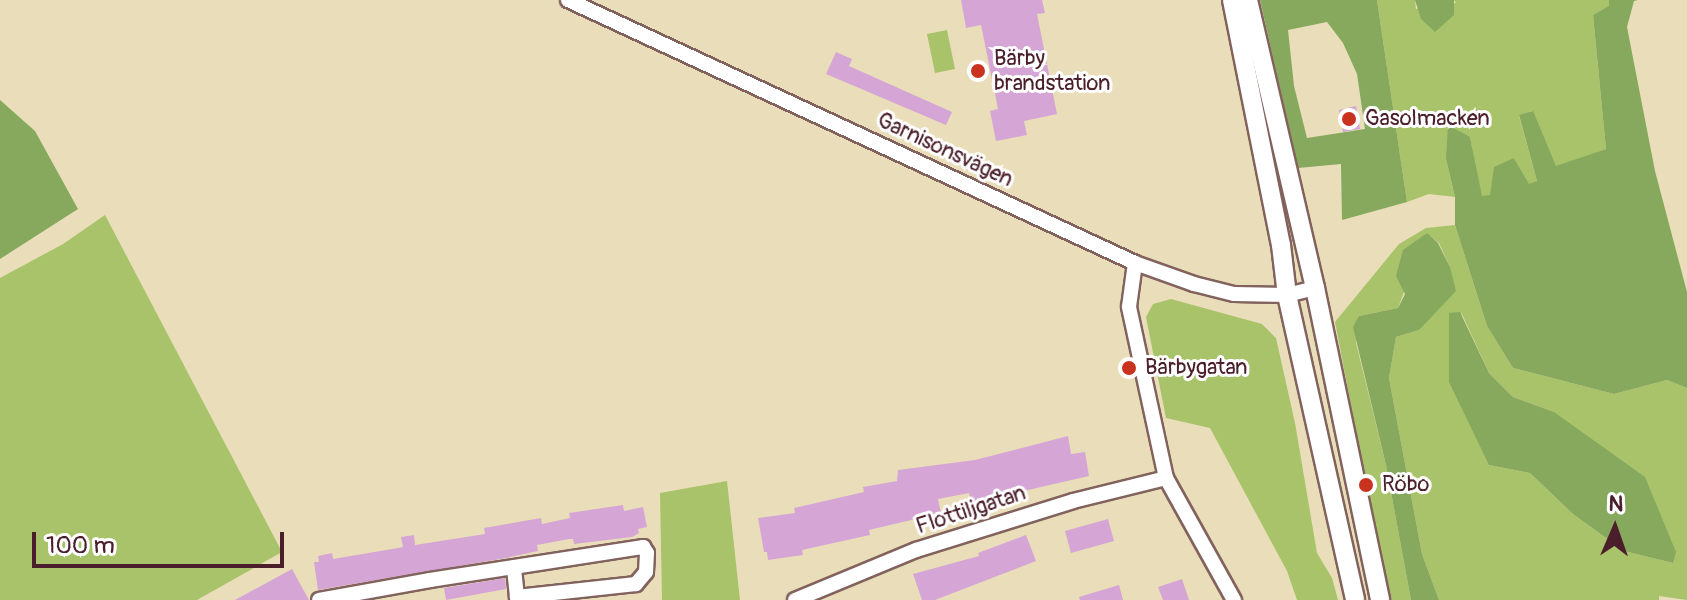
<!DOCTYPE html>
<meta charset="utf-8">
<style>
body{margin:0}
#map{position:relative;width:1687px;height:600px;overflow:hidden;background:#e9deb9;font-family:Pangolin,sans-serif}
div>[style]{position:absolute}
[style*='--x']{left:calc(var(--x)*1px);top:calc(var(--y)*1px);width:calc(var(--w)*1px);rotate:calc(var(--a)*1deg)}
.green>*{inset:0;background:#a9c36a}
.forest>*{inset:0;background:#86a95e}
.building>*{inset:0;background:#d5a6d5}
.roads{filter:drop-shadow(2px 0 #82625d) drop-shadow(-2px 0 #82625d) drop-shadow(0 2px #82625d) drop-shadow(0 -2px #82625d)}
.minor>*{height:14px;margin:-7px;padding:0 7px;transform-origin:7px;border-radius:7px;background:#fff}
.secondary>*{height:18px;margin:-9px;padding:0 9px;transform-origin:9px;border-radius:9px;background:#fff}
.dots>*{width:22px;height:22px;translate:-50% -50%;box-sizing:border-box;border:4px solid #fff;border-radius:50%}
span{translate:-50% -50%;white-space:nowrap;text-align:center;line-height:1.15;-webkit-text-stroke:6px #fff;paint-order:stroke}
.poi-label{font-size:22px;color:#4a1f2b}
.left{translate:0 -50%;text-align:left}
.street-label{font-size:22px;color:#4a1f2b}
.north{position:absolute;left:1575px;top:488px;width:80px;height:80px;-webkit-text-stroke:6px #fff;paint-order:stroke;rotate:2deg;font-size:22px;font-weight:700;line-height:32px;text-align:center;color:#4a1f2b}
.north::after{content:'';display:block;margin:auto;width:28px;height:36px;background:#4a1f2b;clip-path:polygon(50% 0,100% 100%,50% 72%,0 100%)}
.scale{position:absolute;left:32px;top:532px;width:252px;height:36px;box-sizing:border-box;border:4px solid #4a1f2b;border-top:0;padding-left:10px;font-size:24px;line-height:28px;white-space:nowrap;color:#4a1f2b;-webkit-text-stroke:6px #fff;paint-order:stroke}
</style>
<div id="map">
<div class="green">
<div style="clip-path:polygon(1377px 0,1415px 0,1416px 9px,1456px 3px,1454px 0,1609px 0,1610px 6px,1593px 15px,1606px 149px,1556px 167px,1532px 111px,1519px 116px,1537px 181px,1529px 185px,1514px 158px,1489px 196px,1481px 197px,1470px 137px,1446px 159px,1455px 197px,1429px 194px,1407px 202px)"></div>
<div style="clip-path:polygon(947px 30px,955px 69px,935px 73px,927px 34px)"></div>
<div style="clip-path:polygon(105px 215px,282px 552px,197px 600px,0 600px,0 278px,63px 244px)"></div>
<div style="clip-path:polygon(evenodd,1455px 225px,1487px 326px,1513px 368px,1614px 394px,1667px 380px,1687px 388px,1687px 600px,1659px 596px,1659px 600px,1439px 600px,1422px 554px,1389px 378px,1396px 337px,1419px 330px,1450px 267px,1439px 243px,1426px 233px,1398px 308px,1359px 316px,1356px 343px,1386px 465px,1411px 600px,1388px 600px,1335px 322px,1399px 244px,1426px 228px,1455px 225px,1461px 312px,1489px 373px,1513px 397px,1554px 412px,1673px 563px,1624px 551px,1573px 514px,1530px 473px,1489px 465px,1461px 312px)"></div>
<div style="clip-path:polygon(1171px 299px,1262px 324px,1276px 338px,1295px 423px,1317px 553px,1332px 578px,1338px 600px,1297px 600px,1287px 571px,1210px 428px,1166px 418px,1146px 317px,1153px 304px)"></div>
<div style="clip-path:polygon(727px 481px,740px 600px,662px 600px,660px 493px)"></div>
</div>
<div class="forest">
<div style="clip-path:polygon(evenodd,1260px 0,1377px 0,1407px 202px,1342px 220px,1341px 164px,1298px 168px,1260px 0,1327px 22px,1343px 43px,1357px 74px,1365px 129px,1307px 138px,1294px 86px,1288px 30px,1327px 22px)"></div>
<div style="clip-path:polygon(1415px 0,1454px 0,1454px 15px,1435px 32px,1421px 19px)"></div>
<div style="clip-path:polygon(1609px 0,1638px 0,1634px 1px,1627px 27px,1655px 171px,1687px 292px,1687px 388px,1667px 380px,1614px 394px,1513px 368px,1487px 326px,1455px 225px,1455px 197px,1446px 159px,1448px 125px,1470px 137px,1482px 196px,1490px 195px,1494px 167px,1514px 158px,1529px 184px,1537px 181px,1519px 115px,1533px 111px,1556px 166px,1606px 149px,1593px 15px,1609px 6px)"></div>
<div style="clip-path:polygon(0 100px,35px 131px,78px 209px,0 259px)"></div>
<div style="clip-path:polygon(1427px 233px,1438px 243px,1450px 267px,1456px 291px,1419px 330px,1396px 337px,1389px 378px,1422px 554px,1439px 600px,1411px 600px,1386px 465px,1353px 327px,1359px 316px,1398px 308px,1405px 294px,1396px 276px,1403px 250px)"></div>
<div style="clip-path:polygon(1460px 312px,1489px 373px,1513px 397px,1554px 412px,1645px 477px,1676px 552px,1673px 563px,1624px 551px,1573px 514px,1530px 473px,1489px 465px,1449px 382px,1449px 313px)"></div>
</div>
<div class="building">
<div style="clip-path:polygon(961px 0,1042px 0,1045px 13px,1037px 14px,1057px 114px,1024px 121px,1027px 135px,996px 141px,990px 111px,998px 109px,981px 25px,966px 28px)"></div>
<div style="clip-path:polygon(836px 52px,852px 59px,849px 66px,952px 112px,946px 125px,826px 74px)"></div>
<div style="clip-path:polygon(1356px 106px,1360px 129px,1343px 132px,1339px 110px)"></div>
<div style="clip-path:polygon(1068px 436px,1071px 454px,1085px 452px,1089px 476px,971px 503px,969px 493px,938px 499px,941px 513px,869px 530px,870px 535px,802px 550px,803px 555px,768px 560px,767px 552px,764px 552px,758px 518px,795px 513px,794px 508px,864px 492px,863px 487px,897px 481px,898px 470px,975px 460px)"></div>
<div style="clip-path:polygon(623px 505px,624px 511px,643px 507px,647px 527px,638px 529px,639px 533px,632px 537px,574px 544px,573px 539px,569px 539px,537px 545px,538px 551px,506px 558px,318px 590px,314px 562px,319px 562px,318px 556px,332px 553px,333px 559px,398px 548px,403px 547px,401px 537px,414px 535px,415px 545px,485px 534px,484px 528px,541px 518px,542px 524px,570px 518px,569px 513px)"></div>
<div style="clip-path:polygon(1108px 519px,1114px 541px,1071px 553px,1065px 531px)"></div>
<div style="clip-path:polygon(1026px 535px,1036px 561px,935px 600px,922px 600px,913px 574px,979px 556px,978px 553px)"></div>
<div style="clip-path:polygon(292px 569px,309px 600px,235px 600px)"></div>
<div style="clip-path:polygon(505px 578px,506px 589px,446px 600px,444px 588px)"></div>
<div style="clip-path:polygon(1182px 579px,1189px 600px,1163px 600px,1158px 587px)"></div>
<div style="clip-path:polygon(1119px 585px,1123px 600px,1080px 600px,1079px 597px)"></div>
</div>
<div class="roads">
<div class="minor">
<div style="--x:568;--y:0;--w:625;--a:24.88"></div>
<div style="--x:1135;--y:263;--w:63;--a:19.6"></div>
<div style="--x:1194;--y:284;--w:41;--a:14"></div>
<div style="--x:1234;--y:294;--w:53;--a:1.1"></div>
<div style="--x:1287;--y:295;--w:29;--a:-14"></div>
<div style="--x:1135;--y:263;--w:44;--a:97.8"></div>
<div style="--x:1129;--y:307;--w:175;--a:77.8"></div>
<div style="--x:1166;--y:478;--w:140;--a:60.9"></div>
<div style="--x:319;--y:600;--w:113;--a:-10.2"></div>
<div style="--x:430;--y:580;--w:216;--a:-8.8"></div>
<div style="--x:643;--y:547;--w:7;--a:56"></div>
<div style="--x:647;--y:553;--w:19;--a:93"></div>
<div style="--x:646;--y:572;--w:16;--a:130"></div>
<div style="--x:636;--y:584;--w:120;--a:173.8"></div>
<div style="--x:517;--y:597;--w:30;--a:-96"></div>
<div style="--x:795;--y:600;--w:131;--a:-22.5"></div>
<div style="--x:916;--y:550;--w:164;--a:-17.3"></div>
<div style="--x:1073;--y:501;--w:96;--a:-13.9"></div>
</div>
<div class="secondary">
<div style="--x:1232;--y:0;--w:250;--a:78.7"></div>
<div style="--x:1281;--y:245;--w:50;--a:83.2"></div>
<div style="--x:1287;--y:295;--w:312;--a:77.4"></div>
<div style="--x:1248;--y:0;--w:296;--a:76.9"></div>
<div style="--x:1315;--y:288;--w:319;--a:78.2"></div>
</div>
</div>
<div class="dots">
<div style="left:978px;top:71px;background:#c8321e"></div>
<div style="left:1349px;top:119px;background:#c8321e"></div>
<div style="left:1129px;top:368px;background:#c8321e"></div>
<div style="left:1366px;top:485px;background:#c8321e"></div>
</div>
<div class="poi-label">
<span class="left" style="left:994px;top:71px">Bärby<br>brandstation</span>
<span class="left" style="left:1365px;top:119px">Gasolmacken</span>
<span class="left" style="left:1145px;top:368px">Bärbygatan</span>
<span class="left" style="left:1382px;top:485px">Röbo</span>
</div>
<div class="street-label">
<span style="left:945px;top:150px;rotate:25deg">Garnisonsvägen</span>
<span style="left:971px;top:510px;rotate:-18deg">Flottiljgatan</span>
</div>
<div class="north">N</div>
<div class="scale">100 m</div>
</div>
